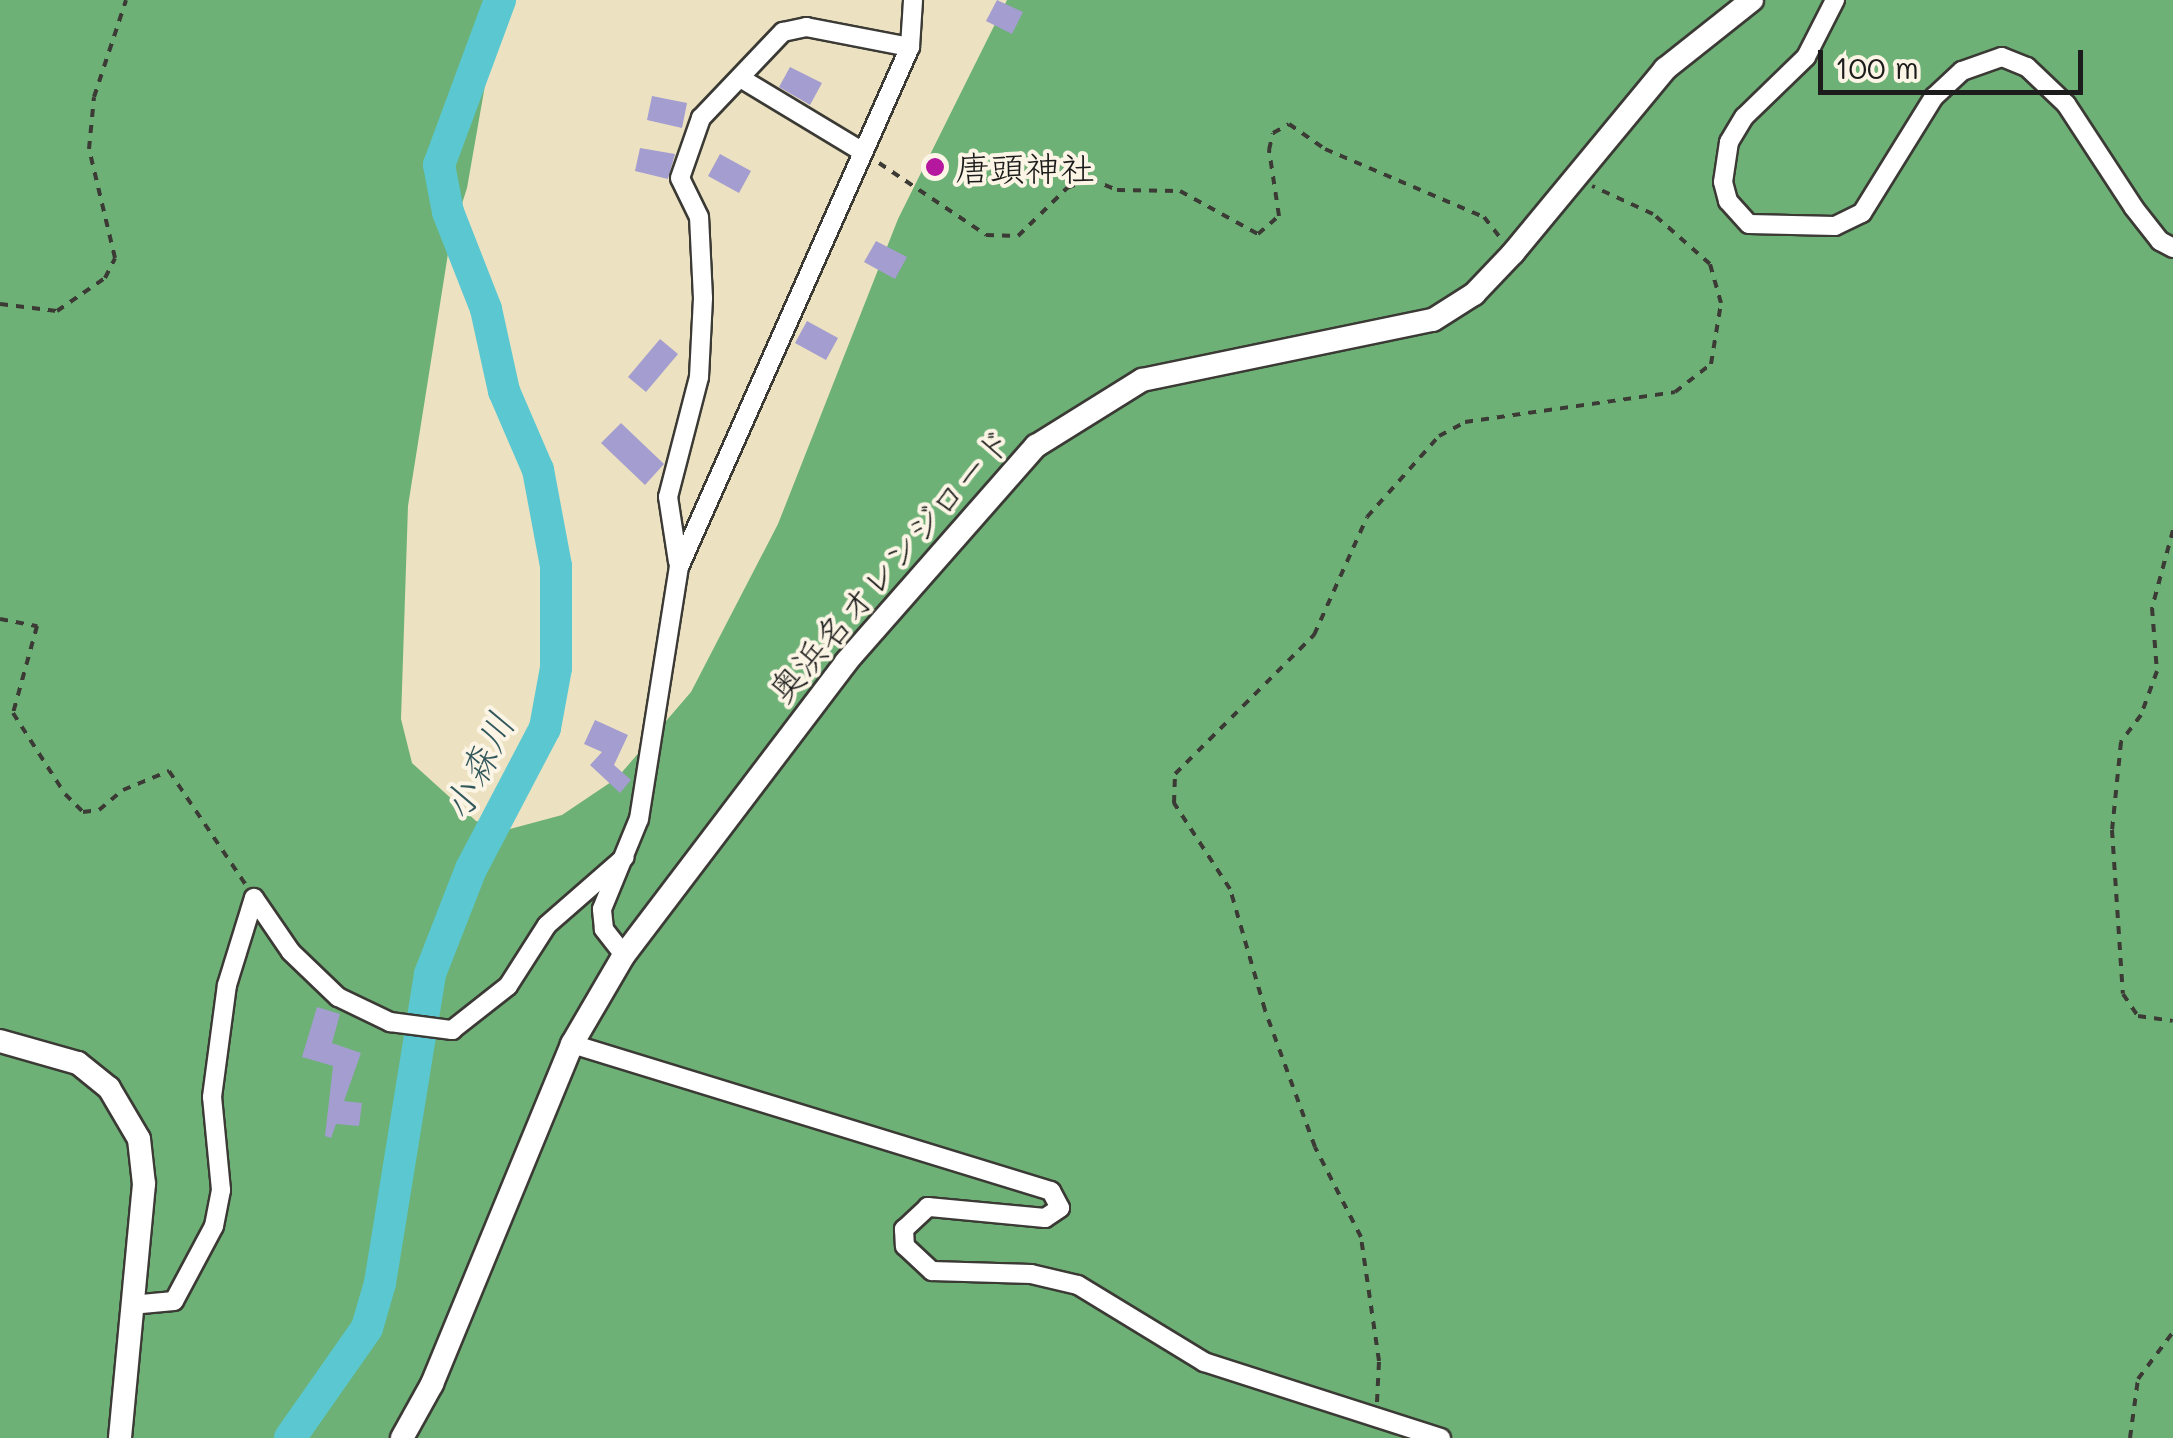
<!DOCTYPE html>
<meta charset="utf-8">
<style>
body{margin:0}
#map{position:relative;width:2173px;height:1438px;overflow:hidden;background:#ece2c1;font-family:Mali,"Klee One",sans-serif}
div>[style]{position:absolute}
[style*='--x']{left:calc(var(--x)*1px);top:calc(var(--y)*1px);width:calc(var(--w)*1px);rotate:calc(var(--a)*1deg)}
.forest>*{inset:0;background:#6db176}
.river>*{height:32px;margin:-16px;padding:0 16px;transform-origin:16px;border-radius:16px;background:#5bc8d1}
.building>*{inset:0;background:#a49dcf}
.path>*{height:4px;margin-top:-2px;transform-origin:0;background:repeating-linear-gradient(90deg,#3b3a35 0 8px,transparent 0 16px)}
.roads{filter:drop-shadow(2px 0 #3b3a35) drop-shadow(-2px 0 #3b3a35) drop-shadow(0 2px #3b3a35) drop-shadow(0 -2px #3b3a35)}
.minor>*{height:18px;margin:-9px;padding:0 9px;transform-origin:9px;border-radius:9px;background:#fff}
.tertiary>*{height:22px;margin:-11px;padding:0 11px;transform-origin:11px;border-radius:11px;background:#fff}
.dots>*{width:28px;height:28px;translate:-50% -50%;box-sizing:border-box;border:5px solid #fcf5e5;border-radius:50%}
span{translate:-50% -50%;white-space:nowrap;text-align:center;line-height:1.15;-webkit-text-stroke:8px #fcf5e5;paint-order:stroke}
.poi-label{font-size:35px;color:#1c1c1c}
.left{translate:0 -50%;text-align:left}
.street-label{font-size:35px;color:#1c1c1c}
.water-label{font-size:38px;color:#32585b;font-style:italic}
.scale{position:absolute;left:1818px;top:50px;width:265px;height:45px;box-sizing:border-box;border:5px solid #1c1c1c;border-top:0;padding-left:12px;font-size:30px;line-height:35px;white-space:nowrap;color:#1c1c1c;-webkit-text-stroke:8px #fcf5e5;paint-order:stroke}
</style>
<div id="map">
<div class="forest">
<div style="clip-path:polygon(0 0,484px 0,487px 74px,467px 188px,450px 241px,408px 506px,401px 719px,412px 763px,476px 821px,510px 829px,562px 815px,617px 778px,691px 692px,778px 524px,898px 219px,1007px 0,2173px 0,2173px 1438px,0 1438px)"></div>
</div>
<div class="river">
<div style="--x:290;--y:1438;--w:134;--a:-55"></div>
<div style="--x:367;--y:1328;--w:47;--a:-73.9"></div>
<div style="--x:380;--y:1283;--w:313;--a:-80.8"></div>
<div style="--x:430;--y:974;--w:113;--a:-68.7"></div>
<div style="--x:471;--y:869;--w:159;--a:-62.3"></div>
<div style="--x:545;--y:728;--w:61;--a:-79.6"></div>
<div style="--x:556;--y:668;--w:102;--a:-90"></div>
<div style="--x:556;--y:566;--w:98;--a:-100.6"></div>
<div style="--x:538;--y:470;--w:86;--a:-113.3"></div>
<div style="--x:504;--y:391;--w:84;--a:-102.4"></div>
<div style="--x:486;--y:309;--w:104;--a:-111.4"></div>
<div style="--x:448;--y:212;--w:48;--a:-100.8"></div>
<div style="--x:439;--y:165;--w:176;--a:-69.7"></div>
</div>
<div class="building">
<div style="clip-path:polygon(997px 0,1023px 12px,1012px 34px,986px 21px)"></div>
<div style="clip-path:polygon(790px 67px,822px 83px,810px 105px,779px 87px)"></div>
<div style="clip-path:polygon(652px 96px,687px 103px,682px 128px,647px 120px)"></div>
<div style="clip-path:polygon(640px 148px,675px 154px,668px 179px,635px 171px)"></div>
<div style="clip-path:polygon(720px 154px,751px 171px,739px 193px,708px 176px)"></div>
<div style="clip-path:polygon(876px 241px,907px 257px,895px 279px,864px 262px)"></div>
<div style="clip-path:polygon(807px 321px,838px 338px,826px 360px,795px 343px)"></div>
<div style="clip-path:polygon(660px 339px,678px 354px,646px 392px,628px 377px)"></div>
<div style="clip-path:polygon(621px 423px,664px 464px,645px 485px,601px 443px)"></div>
<div style="clip-path:polygon(595px 720px,628px 735px,614px 765px,631px 780px,620px 793px,590px 765px,602px 752px,584px 744px)"></div>
<div style="clip-path:polygon(317px 1007px,340px 1014px,332px 1043px,361px 1053px,344px 1101px,362px 1103px,359px 1126px,336px 1124px,331px 1138px,325px 1136px,333px 1066px,302px 1057px)"></div>
</div>
<div class="path">
<div style="--x:879;--y:163;--w:129;--a:33.9"></div>
<div style="--x:986;--y:235;--w:32;--a:2"></div>
<div style="--x:1018;--y:236;--w:69;--a:-44.4"></div>
<div style="--x:1067;--y:188;--w:25;--a:-21"></div>
<div style="--x:1090;--y:179;--w:29;--a:22"></div>
<div style="--x:1117;--y:190;--w:63;--a:0.9"></div>
<div style="--x:1180;--y:191;--w:89;--a:28.9"></div>
<div style="--x:1258;--y:234;--w:28;--a:-41"></div>
<div style="--x:1279;--y:216;--w:67;--a:-98.6"></div>
<div style="--x:1269;--y:150;--w:17;--a:-77"></div>
<div style="--x:1273;--y:133;--w:18;--a:-29"></div>
<div style="--x:1289;--y:124;--w:44;--a:34.8"></div>
<div style="--x:1325;--y:149;--w:173;--a:23.2"></div>
<div style="--x:1484;--y:217;--w:28;--a:52"></div>
<div style="--x:0;--y:304;--w:57;--a:7"></div>
<div style="--x:57;--y:311;--w:58;--a:-34.5"></div>
<div style="--x:105;--y:278;--w:22;--a:-63"></div>
<div style="--x:115;--y:258;--w:112;--a:-103.4"></div>
<div style="--x:89;--y:149;--w:52;--a:-84.5"></div>
<div style="--x:94;--y:97;--w:102;--a:-71.7"></div>
<div style="--x:2173;--y:530;--w:81;--a:105.1"></div>
<div style="--x:2152;--y:608;--w:63;--a:85.5"></div>
<div style="--x:2157;--y:671;--w:47;--a:110"></div>
<div style="--x:2141;--y:715;--w:34;--a:127"></div>
<div style="--x:2121;--y:742;--w:88;--a:95.8"></div>
<div style="--x:2112;--y:830;--w:164;--a:86.2"></div>
<div style="--x:2123;--y:994;--w:27;--a:56"></div>
<div style="--x:2138;--y:1016;--w:35;--a:8"></div>
<div style="--x:0;--y:619;--w:38;--a:11"></div>
<div style="--x:37;--y:626;--w:90;--a:105.4"></div>
<div style="--x:13;--y:713;--w:96;--a:57.3"></div>
<div style="--x:65;--y:794;--w:25;--a:45"></div>
<div style="--x:83;--y:812;--w:16;--a:-7"></div>
<div style="--x:99;--y:810;--w:31;--a:-40"></div>
<div style="--x:123;--y:790;--w:50;--a:-22.4"></div>
<div style="--x:169;--y:771;--w:138;--a:56"></div>
<div style="--x:1377;--y:1402;--w:41;--a:-87.2"></div>
<div style="--x:1379;--y:1361;--w:125;--a:-98.3"></div>
<div style="--x:1361;--y:1237;--w:101;--a:-117.1"></div>
<div style="--x:1315;--y:1147;--w:146;--a:-110.1"></div>
<div style="--x:1265;--y:1010;--w:126;--a:-106.1"></div>
<div style="--x:1230;--y:889;--w:103;--a:-123.1"></div>
<div style="--x:1174;--y:803;--w:29;--a:-88"></div>
<div style="--x:1175;--y:774;--w:197;--a:-45"></div>
<div style="--x:1314;--y:635;--w:129;--a:-65.8"></div>
<div style="--x:1367;--y:517;--w:108;--a:-48.4"></div>
<div style="--x:1439;--y:436;--w:30;--a:-28"></div>
<div style="--x:1465;--y:422;--w:212;--a:-8.1"></div>
<div style="--x:1675;--y:392;--w:46;--a:-37.9"></div>
<div style="--x:1711;--y:364;--w:62;--a:-80.7"></div>
<div style="--x:1721;--y:303;--w:41;--a:-105.8"></div>
<div style="--x:1710;--y:264;--w:76;--a:-138.7"></div>
<div style="--x:1653;--y:214;--w:67;--a:-155.3"></div>
<div style="--x:2130;--y:1438;--w:60;--a:-82.3"></div>
<div style="--x:2138;--y:1379;--w:59;--a:-53.3"></div>
</div>
<div class="roads">
<div class="minor">
<div style="--x:1835;--y:0;--w:64;--a:117"></div>
<div style="--x:1806;--y:57;--w:86;--a:135.9"></div>
<div style="--x:1744;--y:117;--w:29;--a:121"></div>
<div style="--x:1729;--y:142;--w:40;--a:98.5"></div>
<div style="--x:1723;--y:182;--w:20;--a:75"></div>
<div style="--x:1728;--y:201;--w:31;--a:48"></div>
<div style="--x:1749;--y:224;--w:86;--a:1.3"></div>
<div style="--x:1835;--y:226;--w:30;--a:-26"></div>
<div style="--x:1862;--y:213;--w:137;--a:-58.2"></div>
<div style="--x:1934;--y:97;--w:38;--a:-43"></div>
<div style="--x:1962;--y:71;--w:42;--a:-19.3"></div>
<div style="--x:2002;--y:57;--w:27;--a:22"></div>
<div style="--x:2027;--y:67;--w:54;--a:43.5"></div>
<div style="--x:2066;--y:104;--w:124;--a:56.8"></div>
<div style="--x:2134;--y:208;--w:42;--a:51.8"></div>
<div style="--x:2160;--y:241;--w:15;--a:28"></div>
<div style="--x:742;--y:79;--w:141;--a:31.1"></div>
<div style="--x:678;--y:562;--w:66;--a:-98.7"></div>
<div style="--x:668;--y:497;--w:124;--a:-75.5"></div>
<div style="--x:699;--y:377;--w:79;--a:-87.1"></div>
<div style="--x:703;--y:298;--w:81;--a:-92.8"></div>
<div style="--x:699;--y:217;--w:43;--a:-116"></div>
<div style="--x:680;--y:178;--w:64;--a:-70.7"></div>
<div style="--x:701;--y:118;--w:119;--a:-46.4"></div>
<div style="--x:783;--y:32;--w:24;--a:-12"></div>
<div style="--x:806;--y:27;--w:106;--a:10.9"></div>
<div style="--x:254;--y:898;--w:65;--a:55.6"></div>
<div style="--x:291;--y:952;--w:65;--a:43.8"></div>
<div style="--x:338;--y:997;--w:58;--a:25.7"></div>
<div style="--x:390;--y:1022;--w:63;--a:7.4"></div>
<div style="--x:452;--y:1030;--w:71;--a:-38.2"></div>
<div style="--x:508;--y:986;--w:72;--a:-57.4"></div>
<div style="--x:547;--y:925;--w:103;--a:-41.1"></div>
<div style="--x:624;--y:955;--w:33;--a:-128"></div>
<div style="--x:604;--y:929;--w:20;--a:-96"></div>
<div style="--x:602;--y:909;--w:97;--a:-67.7"></div>
<div style="--x:639;--y:819;--w:255;--a:-81"></div>
<div style="--x:679;--y:567;--w:569;--a:-66.05"></div>
<div style="--x:910;--y:47;--w:47;--a:-86.3"></div>
<div style="--x:572;--y:1044;--w:501;--a:17.06"></div>
<div style="--x:1051;--y:1191;--w:19;--a:62"></div>
<div style="--x:1060;--y:1208;--w:18;--a:146"></div>
<div style="--x:1045;--y:1218;--w:118;--a:-174.6"></div>
<div style="--x:928;--y:1207;--w:33;--a:137"></div>
<div style="--x:904;--y:1229;--w:17;--a:87"></div>
<div style="--x:905;--y:1246;--w:37;--a:43"></div>
<div style="--x:932;--y:1271;--w:99;--a:1.7"></div>
<div style="--x:1031;--y:1274;--w:48;--a:13.2"></div>
<div style="--x:1078;--y:1285;--w:148;--a:31.4"></div>
<div style="--x:1204;--y:1362;--w:249;--a:17.8"></div>
<div style="--x:131;--y:1305;--w:43;--a:-5.3"></div>
<div style="--x:174;--y:1301;--w:85;--a:-61.9"></div>
<div style="--x:214;--y:1226;--w:37;--a:-79"></div>
<div style="--x:221;--y:1190;--w:93;--a:-95.5"></div>
<div style="--x:212;--y:1097;--w:113;--a:-82.4"></div>
<div style="--x:227;--y:985;--w:91;--a:-72.8"></div>
</div>
<div class="tertiary">
<div style="--x:0;--y:1041;--w:81;--a:15.8"></div>
<div style="--x:78;--y:1063;--w:40;--a:39"></div>
<div style="--x:109;--y:1088;--w:59;--a:59.5"></div>
<div style="--x:139;--y:1139;--w:45;--a:83.7"></div>
<div style="--x:144;--y:1184;--w:255;--a:95.4"></div>
<div style="--x:402;--y:1438;--w:62;--a:-60.9"></div>
<div style="--x:432;--y:1384;--w:368;--a:-67.6"></div>
<div style="--x:572;--y:1044;--w:103;--a:-59.7"></div>
<div style="--x:624;--y:955;--w:368;--a:-52.8"></div>
<div style="--x:846;--y:662;--w:288;--a:-48.7"></div>
<div style="--x:1036;--y:446;--w:125;--a:-31.9"></div>
<div style="--x:1142;--y:380;--w:297;--a:-11.7"></div>
<div style="--x:1433;--y:320;--w:49;--a:-32.4"></div>
<div style="--x:1474;--y:294;--w:57;--a:-46.4"></div>
<div style="--x:1513;--y:253;--w:239;--a:-50.4"></div>
<div style="--x:1665;--y:69;--w:111;--a:-38.4"></div>
</div>
</div>
<div class="dots">
<div style="left:935px;top:167px;background:#b5179e"></div>
</div>
<div class="poi-label">
<span class="left" style="left:955px;top:167px">唐頭神社</span>
</div>
<div class="street-label">
<span style="left:889px;top:564px;rotate:-49deg">奥浜名オレンジロード</span>
</div>
<div class="water-label">
<span style="left:478px;top:766px;rotate:-64deg">小森川</span>
</div>
<div class="scale">100 m</div>
</div>
